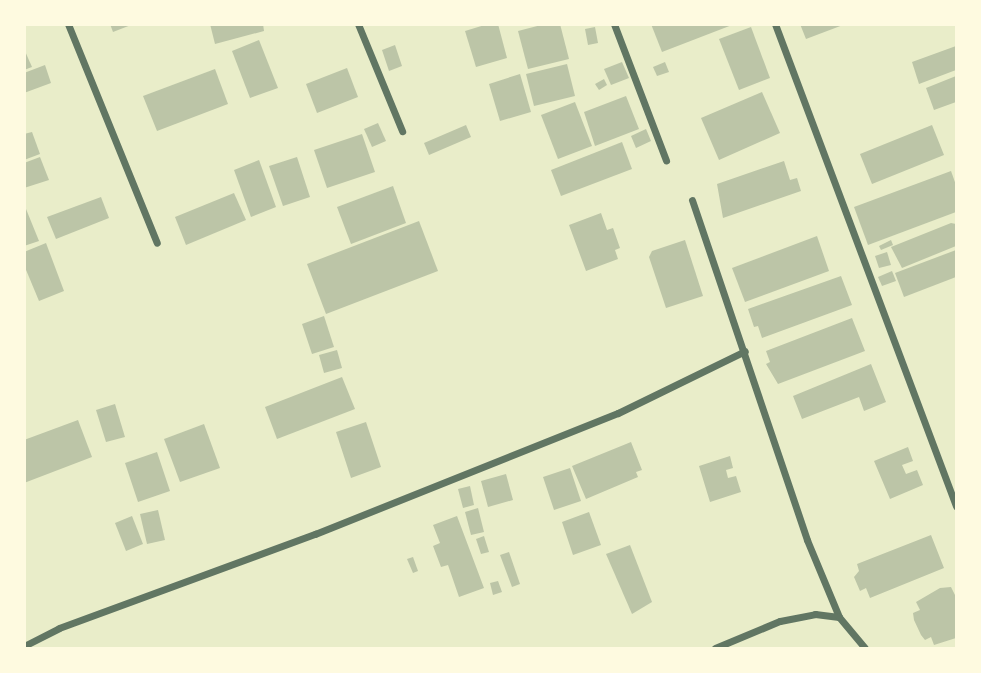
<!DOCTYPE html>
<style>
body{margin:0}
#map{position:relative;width:981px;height:673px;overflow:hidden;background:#e9edc9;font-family:"Roboto Condensed",sans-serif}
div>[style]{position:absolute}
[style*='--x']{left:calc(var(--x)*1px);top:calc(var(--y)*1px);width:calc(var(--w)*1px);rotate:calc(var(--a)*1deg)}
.building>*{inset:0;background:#bcc5a7}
.minor>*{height:7px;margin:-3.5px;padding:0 3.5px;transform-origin:3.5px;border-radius:3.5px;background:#617663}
span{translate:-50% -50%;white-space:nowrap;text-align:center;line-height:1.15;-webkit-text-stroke:5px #fefae0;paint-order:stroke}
.frame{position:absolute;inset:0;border:26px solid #fefae0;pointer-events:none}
</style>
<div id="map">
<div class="building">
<div style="clip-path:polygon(110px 24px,131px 24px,131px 25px,113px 32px)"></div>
<div style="clip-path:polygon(210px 24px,263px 24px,264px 31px,215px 44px)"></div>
<div style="clip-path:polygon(488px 24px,498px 24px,507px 58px,476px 67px,465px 31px)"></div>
<div style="clip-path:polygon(545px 24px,560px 24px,569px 59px,528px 69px,518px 31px)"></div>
<div style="clip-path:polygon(651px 24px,732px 24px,732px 25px,662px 52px)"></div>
<div style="clip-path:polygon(800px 24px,843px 24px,843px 25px,806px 39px)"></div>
<div style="clip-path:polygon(595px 27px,598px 43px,588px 45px,585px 29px)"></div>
<div style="clip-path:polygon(751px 27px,770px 78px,739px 90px,719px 39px)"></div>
<div style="clip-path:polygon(259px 40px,278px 88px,250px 98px,232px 51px)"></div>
<div style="clip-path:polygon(395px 45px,402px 66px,389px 71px,382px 50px)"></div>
<div style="clip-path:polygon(956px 46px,956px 70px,919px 84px,912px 62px)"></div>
<div style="clip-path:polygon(24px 49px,32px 67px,24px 70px)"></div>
<div style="clip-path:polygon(622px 62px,629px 78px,611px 85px,604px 69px)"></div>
<div style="clip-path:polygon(665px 62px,669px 72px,657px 76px,653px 67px)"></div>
<div style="clip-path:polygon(567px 64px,575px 96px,534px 106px,526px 74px)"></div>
<div style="clip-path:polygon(45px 65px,51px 83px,24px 93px,24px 73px)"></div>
<div style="clip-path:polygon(347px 68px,358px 97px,317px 113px,306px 84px)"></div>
<div style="clip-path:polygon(215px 69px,228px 104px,157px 131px,143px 96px)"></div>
<div style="clip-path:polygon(520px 74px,531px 112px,500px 121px,489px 84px)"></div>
<div style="clip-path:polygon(956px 76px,956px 102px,934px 110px,926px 88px)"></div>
<div style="clip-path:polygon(604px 79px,607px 85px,599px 90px,595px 84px)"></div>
<div style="clip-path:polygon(762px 92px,780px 133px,719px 160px,701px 118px)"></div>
<div style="clip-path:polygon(626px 96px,639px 129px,595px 146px,584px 112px)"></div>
<div style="clip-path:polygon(575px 102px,592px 146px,558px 159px,541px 115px)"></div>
<div style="clip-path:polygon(378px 123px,386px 141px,372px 147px,364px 129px)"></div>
<div style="clip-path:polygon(466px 125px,471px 137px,429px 155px,424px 143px)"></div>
<div style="clip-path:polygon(932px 125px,944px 155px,872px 184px,860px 154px)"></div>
<div style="clip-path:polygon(646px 129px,651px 141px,636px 148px,631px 136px)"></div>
<div style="clip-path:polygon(32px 132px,40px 154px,24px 160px,24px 134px)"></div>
<div style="clip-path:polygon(362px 134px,375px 172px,327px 188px,314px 150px)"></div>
<div style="clip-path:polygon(622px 142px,632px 169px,561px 196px,551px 170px)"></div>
<div style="clip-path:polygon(40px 157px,49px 180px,24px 188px,24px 163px)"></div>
<div style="clip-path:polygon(297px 157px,310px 197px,283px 206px,269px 166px)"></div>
<div style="clip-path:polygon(259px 160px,276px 207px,251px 217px,234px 170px)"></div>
<div style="clip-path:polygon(784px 161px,790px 180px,797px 178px,801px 191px,723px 218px,717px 184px)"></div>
<div style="clip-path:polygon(951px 171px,956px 185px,956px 212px,868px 245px,854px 207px)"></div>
<div style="clip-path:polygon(393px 186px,406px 223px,351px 244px,337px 207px)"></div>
<div style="clip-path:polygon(234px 193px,246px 220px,186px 245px,175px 217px)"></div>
<div style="clip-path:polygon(101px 197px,109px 218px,56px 239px,47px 217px)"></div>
<div style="clip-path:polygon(24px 204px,39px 241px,24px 246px)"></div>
<div style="clip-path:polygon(601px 213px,607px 230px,613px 228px,620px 248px,615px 250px,618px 259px,586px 271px,569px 225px)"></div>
<div style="clip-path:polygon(419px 221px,438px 271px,326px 314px,307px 264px)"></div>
<div style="clip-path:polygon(951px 223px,956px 224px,956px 246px,902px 268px,891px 247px)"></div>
<div style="clip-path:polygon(817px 236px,829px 271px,745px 302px,732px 268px)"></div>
<div style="clip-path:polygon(685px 240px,703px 296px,666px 308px,649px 257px,652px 251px)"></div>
<div style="clip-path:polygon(891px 240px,893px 245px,881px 250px,879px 246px)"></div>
<div style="clip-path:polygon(46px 243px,64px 291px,39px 301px,24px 265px,24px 252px)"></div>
<div style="clip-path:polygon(956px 250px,956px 277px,904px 297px,895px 273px)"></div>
<div style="clip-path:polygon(887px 252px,891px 265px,879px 268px,875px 256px)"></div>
<div style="clip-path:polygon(892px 271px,896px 281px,882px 286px,878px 277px)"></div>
<div style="clip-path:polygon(841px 276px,852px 305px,762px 338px,758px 326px,754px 327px,748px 309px)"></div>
<div style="clip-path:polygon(324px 316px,334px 347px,312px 354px,302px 324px)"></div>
<div style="clip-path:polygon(852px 318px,865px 351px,778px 384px,766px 364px,770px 362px,766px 351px)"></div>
<div style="clip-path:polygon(337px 350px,342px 368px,324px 373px,319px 355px)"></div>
<div style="clip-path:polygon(871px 364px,886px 402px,864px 411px,859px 397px,802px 419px,793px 396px)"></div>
<div style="clip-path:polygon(342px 377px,355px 409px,277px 439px,265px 407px)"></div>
<div style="clip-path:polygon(115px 404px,125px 437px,106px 442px,96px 410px)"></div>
<div style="clip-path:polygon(78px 420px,92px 457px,24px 483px,24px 440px)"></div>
<div style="clip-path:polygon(366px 422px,381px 467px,351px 478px,336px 432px)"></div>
<div style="clip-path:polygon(204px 424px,220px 468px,180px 482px,164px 439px)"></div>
<div style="clip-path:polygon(631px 442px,642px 470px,636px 472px,638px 477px,586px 499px,572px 466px)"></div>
<div style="clip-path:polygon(908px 447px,913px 461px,902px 465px,906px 474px,917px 470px,923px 485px,890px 499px,874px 461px)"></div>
<div style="clip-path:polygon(157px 452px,170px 491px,138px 502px,125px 463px)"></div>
<div style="clip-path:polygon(730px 456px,733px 468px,726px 470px,728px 478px,736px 476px,741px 492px,710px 502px,699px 466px)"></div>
<div style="clip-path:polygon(570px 468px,581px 501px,554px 510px,543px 477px)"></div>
<div style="clip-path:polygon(506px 474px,513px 500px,488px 507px,481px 481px)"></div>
<div style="clip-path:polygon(470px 486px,474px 505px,463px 508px,458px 489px)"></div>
<div style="clip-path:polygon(478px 508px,484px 532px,471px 535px,465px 512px)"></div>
<div style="clip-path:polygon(158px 510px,165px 540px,147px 544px,140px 514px)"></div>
<div style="clip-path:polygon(589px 512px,601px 545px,573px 555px,562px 522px)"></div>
<div style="clip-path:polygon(132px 516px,143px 544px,126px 551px,115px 523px)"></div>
<div style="clip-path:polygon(457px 516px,484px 588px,459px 597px,448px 565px,441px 567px,433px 546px,440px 543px,433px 525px)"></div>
<div style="clip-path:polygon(931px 535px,944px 568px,870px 598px,866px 588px,860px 591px,854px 577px,859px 571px,857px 564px)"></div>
<div style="clip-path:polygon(484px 536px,489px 552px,481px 554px,476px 539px)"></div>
<div style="clip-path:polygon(630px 545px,652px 602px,632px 614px,606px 554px)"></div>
<div style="clip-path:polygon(509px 552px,520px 584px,512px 587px,500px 555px)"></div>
<div style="clip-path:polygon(413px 557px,418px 571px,413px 573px,407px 559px)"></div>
<div style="clip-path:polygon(498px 581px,502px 592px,493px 595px,490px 583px)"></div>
<div style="clip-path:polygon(951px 587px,956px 597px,956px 638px,934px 645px,931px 637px,925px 640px,921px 635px,914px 620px,913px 613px,920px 610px,916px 602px,940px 588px)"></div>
</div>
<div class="minor">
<div style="--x:68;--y:24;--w:236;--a:67.9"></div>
<div style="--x:358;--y:24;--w:116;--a:67.6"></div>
<div style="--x:614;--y:24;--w:146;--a:69.1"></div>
<div style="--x:775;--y:24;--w:515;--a:69.42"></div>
<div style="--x:692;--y:200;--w:359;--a:71.3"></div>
<div style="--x:807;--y:540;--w:83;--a:67.4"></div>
<div style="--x:24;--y:646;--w:39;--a:-27"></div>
<div style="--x:59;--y:628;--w:273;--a:-20.2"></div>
<div style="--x:315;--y:534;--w:326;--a:-21.8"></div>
<div style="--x:618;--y:413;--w:141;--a:-26"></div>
<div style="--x:715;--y:648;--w:70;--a:-22.6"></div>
<div style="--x:780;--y:621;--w:36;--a:-11"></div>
<div style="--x:815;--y:614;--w:24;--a:7"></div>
<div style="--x:839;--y:617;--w:40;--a:50"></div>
</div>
<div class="frame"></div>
</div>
